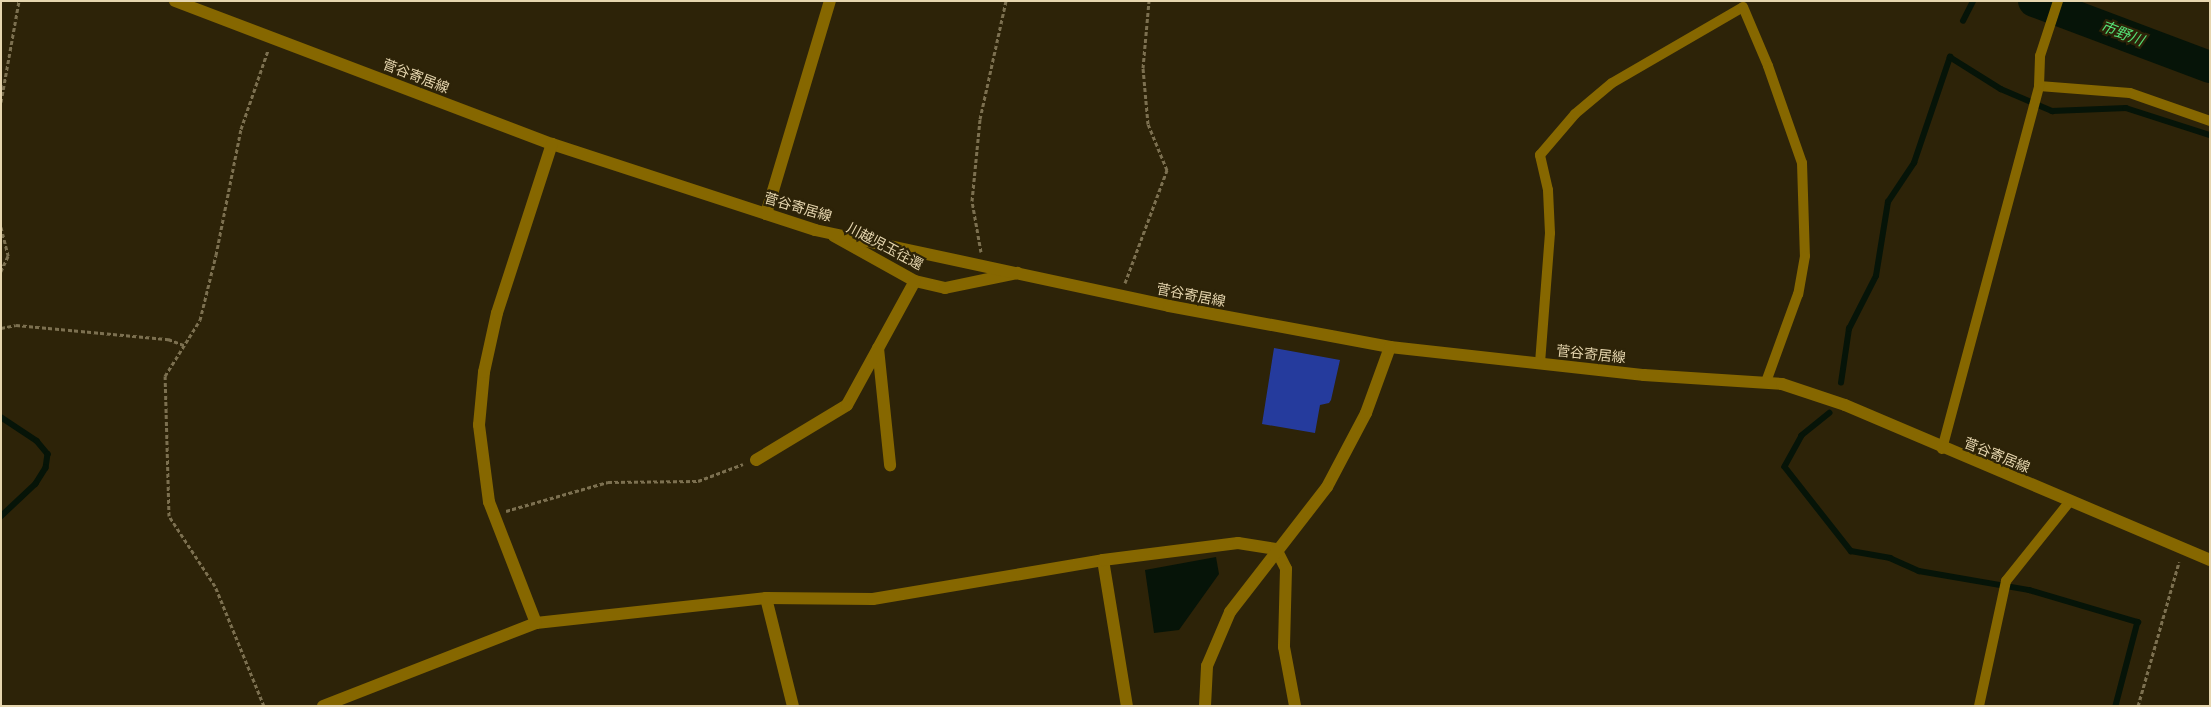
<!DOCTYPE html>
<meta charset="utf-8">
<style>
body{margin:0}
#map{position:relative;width:2211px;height:707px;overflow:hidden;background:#2d2308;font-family:Cabin,"Noto Sans JP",sans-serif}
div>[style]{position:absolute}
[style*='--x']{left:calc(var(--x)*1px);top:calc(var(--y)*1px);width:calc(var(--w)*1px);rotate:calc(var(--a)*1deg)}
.water>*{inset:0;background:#061408}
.stream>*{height:5.5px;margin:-2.75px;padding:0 2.75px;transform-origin:2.75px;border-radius:2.75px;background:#061408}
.river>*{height:32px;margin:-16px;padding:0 16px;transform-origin:16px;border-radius:16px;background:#061408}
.building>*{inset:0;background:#253b9d}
.path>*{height:3px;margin-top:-1.5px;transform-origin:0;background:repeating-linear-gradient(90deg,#7c7050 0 4px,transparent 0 6.5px)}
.lane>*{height:10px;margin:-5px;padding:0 5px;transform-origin:5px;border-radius:5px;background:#866700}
.street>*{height:12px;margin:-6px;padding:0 6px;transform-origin:6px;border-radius:6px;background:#866700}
.secondary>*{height:12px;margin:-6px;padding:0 6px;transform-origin:6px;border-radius:6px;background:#866700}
span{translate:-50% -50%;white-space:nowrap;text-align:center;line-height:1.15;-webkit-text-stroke:4.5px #2d2308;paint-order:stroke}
.street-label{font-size:14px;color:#e6d6af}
.water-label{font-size:15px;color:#54e075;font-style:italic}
.frame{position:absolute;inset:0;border:2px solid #e6d6af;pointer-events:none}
</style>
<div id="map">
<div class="water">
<div style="clip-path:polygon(1216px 557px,1219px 574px,1179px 630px,1154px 633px,1145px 570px)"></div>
</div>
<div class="stream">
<div style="--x:1963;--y:21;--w:22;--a:-63"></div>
<div style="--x:1841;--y:383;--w:55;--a:-81.6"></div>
<div style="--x:1849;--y:329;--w:59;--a:-63"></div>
<div style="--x:1876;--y:276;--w:75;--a:-80.8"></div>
<div style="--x:1888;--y:202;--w:47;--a:-56.3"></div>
<div style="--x:1914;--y:163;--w:112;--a:-71.2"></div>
<div style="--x:1950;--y:57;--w:60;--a:32.1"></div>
<div style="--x:2001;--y:89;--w:56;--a:23.3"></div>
<div style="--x:2052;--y:111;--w:74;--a:-2.3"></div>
<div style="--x:2126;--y:108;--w:88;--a:17.8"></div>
<div style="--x:1830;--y:413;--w:36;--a:141"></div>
<div style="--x:1802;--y:436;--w:35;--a:119"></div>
<div style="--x:1785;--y:467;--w:107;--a:51.8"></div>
<div style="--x:1851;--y:551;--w:40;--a:10"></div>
<div style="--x:1890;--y:558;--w:32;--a:24"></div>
<div style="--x:1919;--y:571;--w:112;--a:9.8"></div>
<div style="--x:2029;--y:590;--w:114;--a:16.4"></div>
<div style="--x:2138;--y:622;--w:87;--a:104.7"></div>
<div style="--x:1;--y:417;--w:43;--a:33.7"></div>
<div style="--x:37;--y:441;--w:17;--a:50"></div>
<div style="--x:48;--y:454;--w:14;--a:98"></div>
<div style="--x:46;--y:468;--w:19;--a:122"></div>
<div style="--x:36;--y:484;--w:48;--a:136.7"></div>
</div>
<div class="river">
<div style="--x:2034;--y:1;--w:188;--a:20.6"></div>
</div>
<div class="building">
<div style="clip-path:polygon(1274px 348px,1340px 360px,1331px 400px,1329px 403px,1320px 405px,1315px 433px,1262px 424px)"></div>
</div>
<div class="path">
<div style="--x:1;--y:102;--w:103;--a:-79.9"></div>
<div style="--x:1;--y:227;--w:30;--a:76"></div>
<div style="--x:8;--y:256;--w:17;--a:115"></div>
<div style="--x:981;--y:252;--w:52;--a:-100"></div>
<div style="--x:972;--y:201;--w:82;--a:-84.4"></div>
<div style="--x:980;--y:119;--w:121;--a:-77.6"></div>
<div style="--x:1125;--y:283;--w:121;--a:-69.6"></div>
<div style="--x:1167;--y:170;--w:50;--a:-112.4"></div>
<div style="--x:1148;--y:124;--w:56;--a:-95.1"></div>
<div style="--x:1143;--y:68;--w:67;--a:-84.9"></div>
<div style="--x:1;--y:328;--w:15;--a:-11"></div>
<div style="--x:16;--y:325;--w:153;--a:5.3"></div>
<div style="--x:168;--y:339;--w:17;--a:21"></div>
<div style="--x:506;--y:511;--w:106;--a:-15.9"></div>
<div style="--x:608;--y:482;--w:90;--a:-0.6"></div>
<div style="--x:698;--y:481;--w:48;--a:-20.7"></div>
<div style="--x:264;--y:706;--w:130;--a:-112.2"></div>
<div style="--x:215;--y:586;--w:84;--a:-123.3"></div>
<div style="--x:169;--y:516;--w:140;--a:-91.6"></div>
<div style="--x:165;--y:376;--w:66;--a:-58"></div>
<div style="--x:200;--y:320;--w:67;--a:-76.2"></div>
<div style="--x:216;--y:255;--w:128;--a:-78.8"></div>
<div style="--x:241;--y:129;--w:83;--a:-71.1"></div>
<div style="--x:2138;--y:706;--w:150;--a:-74.1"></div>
</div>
<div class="lane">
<div style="--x:2039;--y:86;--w:91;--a:4.4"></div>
<div style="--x:2130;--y:93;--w:85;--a:19.3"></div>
<div style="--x:1540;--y:363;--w:130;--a:-85.6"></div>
<div style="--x:1550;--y:233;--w:43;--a:-92.7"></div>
<div style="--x:1548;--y:190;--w:36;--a:-103"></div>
<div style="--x:1540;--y:155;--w:54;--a:-49.5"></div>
<div style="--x:1575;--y:114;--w:48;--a:-40"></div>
<div style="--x:1612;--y:83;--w:151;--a:-30.1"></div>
<div style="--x:1743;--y:7;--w:64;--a:67"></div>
<div style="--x:1768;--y:66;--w:103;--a:70.7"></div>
<div style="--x:1802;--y:163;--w:93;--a:88.2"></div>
<div style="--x:1805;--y:256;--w:39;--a:100"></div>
<div style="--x:1798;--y:294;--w:94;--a:110"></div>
<div style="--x:1942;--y:449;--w:376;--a:-75"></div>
<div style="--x:2039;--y:86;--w:30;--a:-88"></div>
<div style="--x:2040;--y:56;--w:58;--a:-71.9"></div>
<div style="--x:1979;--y:706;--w:128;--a:-77.8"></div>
<div style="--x:2006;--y:581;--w:102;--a:-51.3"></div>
</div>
<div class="street">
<div style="--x:766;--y:214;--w:222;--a:-73.3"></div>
<div style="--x:834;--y:236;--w:93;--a:29.1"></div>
<div style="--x:915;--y:281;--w:31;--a:13"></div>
<div style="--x:945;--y:288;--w:74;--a:-11.8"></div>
<div style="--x:878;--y:348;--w:118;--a:84.1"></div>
<div style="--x:756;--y:460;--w:106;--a:-31.1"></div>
<div style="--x:847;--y:405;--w:141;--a:-61.3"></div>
<div style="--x:1103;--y:560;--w:148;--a:80.7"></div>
<div style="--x:766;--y:598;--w:111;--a:76"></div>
<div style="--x:536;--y:623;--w:231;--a:-6.2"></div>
<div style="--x:766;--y:598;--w:107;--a:0.5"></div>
<div style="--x:873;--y:599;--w:233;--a:-9.6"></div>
<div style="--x:1103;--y:560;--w:136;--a:-7.2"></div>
<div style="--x:1238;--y:543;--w:38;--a:9"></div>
<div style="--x:1276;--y:549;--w:22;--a:63"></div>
<div style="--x:1286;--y:569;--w:78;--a:91.5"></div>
<div style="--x:1284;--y:647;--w:60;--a:79.4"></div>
</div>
<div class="secondary">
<div style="--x:175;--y:1;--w:403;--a:20.8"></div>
<div style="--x:552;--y:144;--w:277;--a:18.1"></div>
<div style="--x:815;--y:230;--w:362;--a:12.1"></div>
<div style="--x:1169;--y:306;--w:225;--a:10.5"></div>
<div style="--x:1390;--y:347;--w:256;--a:6.3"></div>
<div style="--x:1644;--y:375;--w:138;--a:3.7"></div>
<div style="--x:1782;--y:384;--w:66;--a:18.4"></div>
<div style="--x:1845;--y:405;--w:397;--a:23"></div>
<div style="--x:323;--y:706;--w:229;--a:-21.3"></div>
<div style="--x:536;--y:623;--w:130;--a:-111.2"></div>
<div style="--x:489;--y:502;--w:78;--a:-97.4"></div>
<div style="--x:479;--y:425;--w:53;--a:-84.6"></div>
<div style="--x:484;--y:372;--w:60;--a:-77.6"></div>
<div style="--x:497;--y:313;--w:178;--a:-72"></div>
<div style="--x:1205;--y:706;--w:40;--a:-87.1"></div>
<div style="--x:1207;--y:666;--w:59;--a:-66.9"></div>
<div style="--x:1230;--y:612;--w:158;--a:-52.2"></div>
<div style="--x:1327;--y:487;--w:84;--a:-62.2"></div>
<div style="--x:1366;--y:413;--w:70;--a:-70"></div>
</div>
<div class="street-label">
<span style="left:416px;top:76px;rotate:21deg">菅谷寄居線</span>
<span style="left:798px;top:207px;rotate:16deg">菅谷寄居線</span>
<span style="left:885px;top:246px;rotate:28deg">川越児玉往還</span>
<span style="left:1191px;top:295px;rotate:11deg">菅谷寄居線</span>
<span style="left:1591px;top:354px;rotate:6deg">菅谷寄居線</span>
<span style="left:1997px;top:455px;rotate:22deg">菅谷寄居線</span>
</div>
<div class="water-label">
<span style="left:2122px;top:34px;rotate:21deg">市野川</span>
</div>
<div class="frame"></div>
</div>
